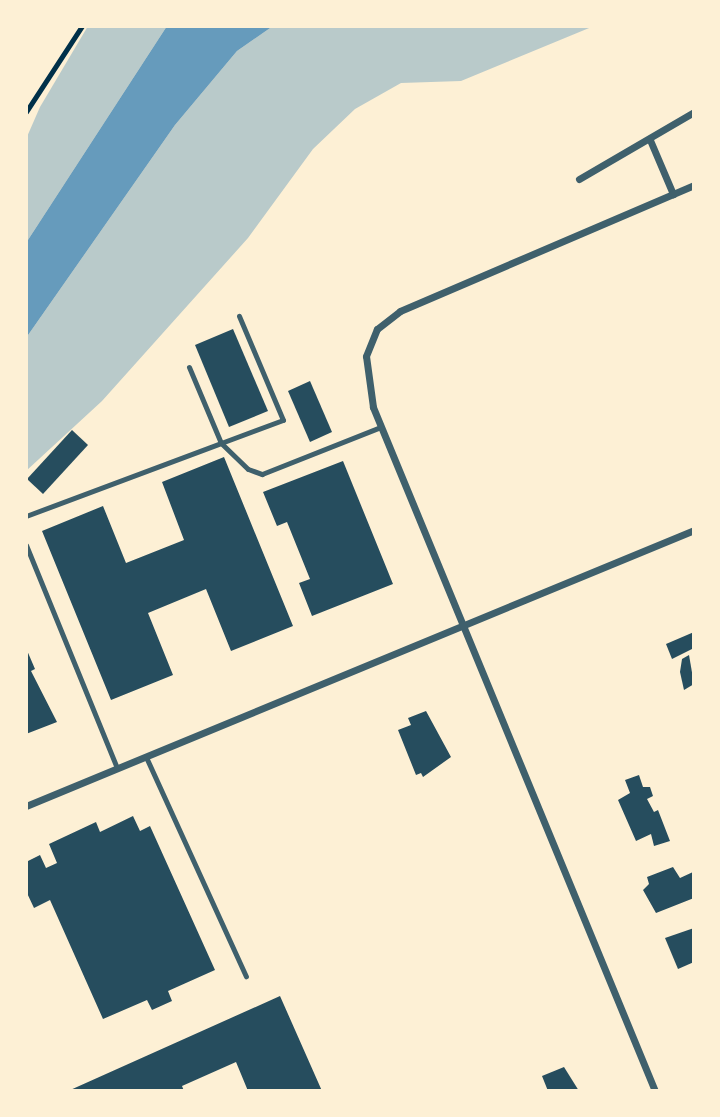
<!DOCTYPE html>
<style>
body{margin:0}
#map{position:relative;width:720px;height:1117px;overflow:hidden;background:#fdf0d5;font-family:"PT Sans Narrow",sans-serif}
div>[style]{position:absolute}
[style*='--x']{left:calc(var(--x)*1px);top:calc(var(--y)*1px);width:calc(var(--w)*1px);rotate:calc(var(--a)*1deg)}
.green>*{inset:0;background:#b9caca}
.water>*{inset:0;background:#669bbc}
.building>*{inset:0;background:#264d5e}
.path>*{height:4.5px;margin:-2.25px;padding:0 2.25px;transform-origin:2.25px;border-radius:2.25px;background:#003049}
.service>*{height:5px;margin:-2.5px;padding:0 2.5px;transform-origin:2.5px;border-radius:2.5px;background:#3f606c}
.minor>*{height:7px;margin:-3.5px;padding:0 3.5px;transform-origin:3.5px;border-radius:3.5px;background:#3f606c}
span{translate:-50% -50%;white-space:nowrap;text-align:center;line-height:1.15;-webkit-text-stroke:5px #fdf0d5;paint-order:stroke}
.frame{position:absolute;inset:0;border:28px solid #fdf0d5;pointer-events:none}
</style>
<div id="map">
<div class="green">
<div style="clip-path:polygon(88px 26px,167px 26px,26px 243px,26px 139px,40px 107px)"></div>
<div style="clip-path:polygon(273px 26px,594px 26px,461px 81px,401px 83px,355px 109px,313px 149px,248px 238px,102px 401px,26px 471px,26px 338px,175px 125px,237px 51px)"></div>
</div>
<div class="water">
<div style="clip-path:polygon(167px 26px,273px 26px,237px 51px,175px 125px,26px 338px,26px 243px)"></div>
</div>
<div class="building">
<div style="clip-path:polygon(233px 329px,268px 411px,229px 427px,195px 345px)"></div>
<div style="clip-path:polygon(310px 381px,332px 432px,310px 442px,288px 391px)"></div>
<div style="clip-path:polygon(72px 430px,88px 445px,43px 494px,27px 479px)"></div>
<div style="clip-path:polygon(224px 457px,293px 626px,231px 651px,206px 589px,148px 613px,173px 675px,111px 700px,42px 531px,103px 506px,126px 563px,184px 540px,162px 482px)"></div>
<div style="clip-path:polygon(343px 461px,393px 584px,312px 616px,299px 583px,310px 579px,287px 522px,277px 526px,263px 492px)"></div>
<div style="clip-path:polygon(694px 632px,694px 648px,672px 659px,666px 644px)"></div>
<div style="clip-path:polygon(26px 648px,35px 669px,31px 671px,57px 722px,26px 734px)"></div>
<div style="clip-path:polygon(689px 655px,694px 684px,684px 690px,680px 672px,682px 659px)"></div>
<div style="clip-path:polygon(426px 711px,451px 757px,423px 777px,421px 773px,416px 775px,398px 730px,411px 725px,408px 718px)"></div>
<div style="clip-path:polygon(639px 775px,643px 787px,650px 787px,653px 796px,647px 799px,654px 812px,658px 810px,670px 841px,654px 846px,651px 834px,636px 841px,618px 800px,630px 793px,625px 780px)"></div>
<div style="clip-path:polygon(133px 816px,140px 831px,150px 826px,215px 970px,168px 991px,172px 1001px,152px 1010px,147px 1000px,103px 1019px,50px 900px,34px 908px,26px 891px,26px 862px,40px 855px,46px 868px,57px 863px,49px 844px,96px 822px,100px 832px)"></div>
<div style="clip-path:polygon(673px 867px,680px 878px,693px 872px,694px 898px,656px 913px,643px 890px,649px 884px,647px 877px)"></div>
<div style="clip-path:polygon(694px 928px,694px 962px,678px 969px,665px 938px)"></div>
<div style="clip-path:polygon(280px 996px,322px 1091px,248px 1091px,236px 1062px,182px 1086px,184px 1091px,68px 1091px)"></div>
<div style="clip-path:polygon(564px 1067px,579px 1091px,548px 1091px,542px 1076px)"></div>
</div>
<div class="path">
<div style="--x:26;--y:112;--w:103;--a:-56.9"></div>
</div>
<div class="service">
<div style="--x:189;--y:367;--w:82;--a:67.2"></div>
<div style="--x:221;--y:443;--w:66;--a:-20.4"></div>
<div style="--x:283;--y:420;--w:113;--a:-112.9"></div>
<div style="--x:26;--y:516;--w:208;--a:-20.5"></div>
<div style="--x:221;--y:443;--w:37;--a:44"></div>
<div style="--x:248;--y:469;--w:15;--a:20"></div>
<div style="--x:262;--y:474;--w:128;--a:-21.6"></div>
<div style="--x:26;--y:545;--w:241;--a:67.8"></div>
<div style="--x:146;--y:757;--w:241;--a:65.5"></div>
</div>
<div class="minor">
<div style="--x:650;--y:140;--w:59;--a:66.9"></div>
<div style="--x:579;--y:179;--w:133;--a:-30.2"></div>
<div style="--x:26;--y:806;--w:723;--a:-22.45"></div>
<div style="--x:655;--y:1091;--w:740;--a:-112.41"></div>
<div style="--x:373;--y:407;--w:51;--a:-97.8"></div>
<div style="--x:366;--y:356;--w:29;--a:-68"></div>
<div style="--x:377;--y:329;--w:29;--a:-38"></div>
<div style="--x:400;--y:311;--w:320;--a:-23.2"></div>
</div>
<div class="frame"></div>
</div>
